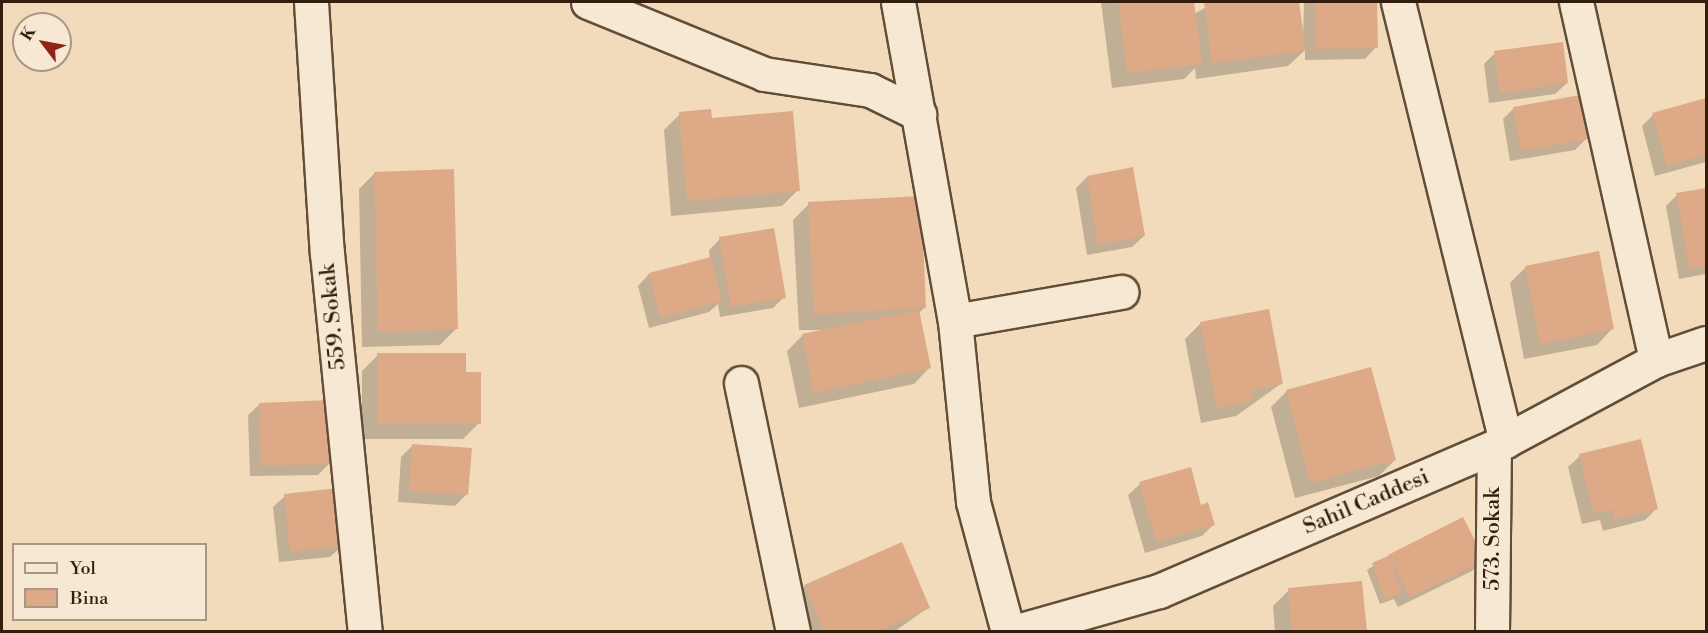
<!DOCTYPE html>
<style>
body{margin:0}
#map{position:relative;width:1708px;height:633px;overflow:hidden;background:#f1dbba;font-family:"Libre Bodoni",serif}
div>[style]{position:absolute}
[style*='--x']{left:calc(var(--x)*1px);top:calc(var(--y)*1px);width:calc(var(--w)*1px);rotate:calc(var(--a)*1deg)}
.shadow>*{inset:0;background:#0003}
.building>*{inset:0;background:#dda987}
.roads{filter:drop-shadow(2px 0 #624d38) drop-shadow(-2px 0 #624d38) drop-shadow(0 2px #624d38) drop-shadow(0 -2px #624d38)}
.minor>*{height:33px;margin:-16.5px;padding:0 16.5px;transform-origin:16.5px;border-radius:16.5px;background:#f6e8d2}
span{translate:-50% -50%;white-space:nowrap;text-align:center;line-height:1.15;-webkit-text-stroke:6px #f6e8d2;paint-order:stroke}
.street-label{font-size:22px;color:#331e0d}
.frame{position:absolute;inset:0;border:3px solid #331e0d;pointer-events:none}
.legend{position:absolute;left:12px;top:543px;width:195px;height:78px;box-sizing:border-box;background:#f6e8d2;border:2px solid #a89783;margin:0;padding:8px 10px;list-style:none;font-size:18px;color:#331e0d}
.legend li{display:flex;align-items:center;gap:12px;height:30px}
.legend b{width:30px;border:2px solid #a89783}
.north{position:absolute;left:12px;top:12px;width:60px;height:60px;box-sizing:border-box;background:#f6e8d2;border:2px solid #a89783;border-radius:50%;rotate:302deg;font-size:16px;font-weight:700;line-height:24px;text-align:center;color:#331e0d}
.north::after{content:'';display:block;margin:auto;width:21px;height:27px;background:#8f2418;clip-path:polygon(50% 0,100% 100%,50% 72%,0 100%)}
</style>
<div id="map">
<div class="shadow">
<div style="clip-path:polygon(1101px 2px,1192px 2px,1194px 14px,1215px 2px,1298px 2px,1303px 39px,1304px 2px,1376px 2px,1376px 47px,1365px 59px,1305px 60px,1305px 50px,1288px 66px,1196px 79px,1195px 68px,1184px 79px,1112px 88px)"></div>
<div style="clip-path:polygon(1495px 53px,1567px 83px,1555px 94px,1489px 103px,1484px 64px)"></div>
<div style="clip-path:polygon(1706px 100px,1706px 162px,1655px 176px,1642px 126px,1653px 115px)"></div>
<div style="clip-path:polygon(1514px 108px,1586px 139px,1575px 150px,1510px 161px,1503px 119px)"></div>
<div style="clip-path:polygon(680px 114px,798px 190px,782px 206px,671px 216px,664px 130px)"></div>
<div style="clip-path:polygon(375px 173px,456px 329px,440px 345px,362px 347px,359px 189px)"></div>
<div style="clip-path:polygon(1087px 177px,1144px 236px,1132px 247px,1087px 255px,1076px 188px)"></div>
<div style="clip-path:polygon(1706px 189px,1706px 274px,1679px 279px,1666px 206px,1677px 195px)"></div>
<div style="clip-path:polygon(809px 204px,925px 307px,918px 314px,929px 368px,914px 384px,799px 408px,787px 351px,803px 335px,830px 330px,799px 330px,793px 220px)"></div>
<div style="clip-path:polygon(720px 239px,784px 297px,773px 308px,720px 317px,718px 304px,709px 312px,649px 328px,638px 286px,649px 274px,710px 259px,709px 250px)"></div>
<div style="clip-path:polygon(1526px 267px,1612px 329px,1597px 345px,1524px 359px,1510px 283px)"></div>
<div style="clip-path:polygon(1200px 324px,1282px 383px,1236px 416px,1201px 423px,1185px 339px)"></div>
<div style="clip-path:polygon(378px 355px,465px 374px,479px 423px,463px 439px,362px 439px,362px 371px)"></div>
<div style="clip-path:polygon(1287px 391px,1395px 460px,1379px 476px,1295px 498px,1271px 407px)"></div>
<div style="clip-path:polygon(260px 404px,330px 463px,318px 475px,250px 476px,248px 415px)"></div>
<div style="clip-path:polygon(412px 446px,467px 494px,455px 506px,398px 502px,401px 457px)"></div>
<div style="clip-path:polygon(1580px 456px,1656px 509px,1645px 520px,1603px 531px,1600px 520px,1582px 524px,1568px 467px)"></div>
<div style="clip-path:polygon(1140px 484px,1200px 507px,1213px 525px,1202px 536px,1145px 553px,1128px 495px)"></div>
<div style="clip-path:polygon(285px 496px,342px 546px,330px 557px,279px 562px,273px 507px)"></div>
<div style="clip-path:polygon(1389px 556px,1483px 559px,1472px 571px,1398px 607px,1394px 599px,1380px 604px,1367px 570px)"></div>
<div style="clip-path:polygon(805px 586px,929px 607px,894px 632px,802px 632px,789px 602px)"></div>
<div style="clip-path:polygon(1289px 590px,1366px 632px,1275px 632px,1273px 606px)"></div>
</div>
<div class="building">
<div style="clip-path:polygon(1118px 2px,1194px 2px,1202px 64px,1127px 73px)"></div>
<div style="clip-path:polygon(1204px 2px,1299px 2px,1306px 51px,1212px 63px)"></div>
<div style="clip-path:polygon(1315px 2px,1377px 2px,1378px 48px,1316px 49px)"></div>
<div style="clip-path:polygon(1563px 42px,1568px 83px,1500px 93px,1494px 51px)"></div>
<div style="clip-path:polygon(1580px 95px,1588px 139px,1521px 151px,1513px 107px)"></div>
<div style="clip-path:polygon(1706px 98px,1706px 155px,1667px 166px,1652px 113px)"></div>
<div style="clip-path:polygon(711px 109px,712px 118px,793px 111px,800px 191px,687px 201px,679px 112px)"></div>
<div style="clip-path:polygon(1133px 167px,1145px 236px,1098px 245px,1087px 176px)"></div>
<div style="clip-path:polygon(454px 169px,458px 329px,378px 332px,374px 172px)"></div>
<div style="clip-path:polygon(1706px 188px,1706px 266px,1690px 269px,1676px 193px)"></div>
<div style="clip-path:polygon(921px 196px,926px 308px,814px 314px,808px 202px)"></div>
<div style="clip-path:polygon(774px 228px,786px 298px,731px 307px,719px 237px)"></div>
<div style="clip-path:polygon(1599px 251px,1614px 329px,1540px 344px,1525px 266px)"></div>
<div style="clip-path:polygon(711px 257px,722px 301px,660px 318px,649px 273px)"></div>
<div style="clip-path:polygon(1269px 309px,1283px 384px,1252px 390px,1254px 401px,1217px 408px,1200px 322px)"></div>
<div style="clip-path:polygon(919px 310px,931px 368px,814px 393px,802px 334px)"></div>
<div style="clip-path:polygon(377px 353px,466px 353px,466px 372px,481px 372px,481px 424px,377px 424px)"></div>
<div style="clip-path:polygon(1371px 367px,1396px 460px,1310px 483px,1286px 390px)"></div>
<div style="clip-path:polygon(330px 400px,331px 464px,261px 466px,259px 403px)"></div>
<div style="clip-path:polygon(1641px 439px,1658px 509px,1614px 520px,1612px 509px,1594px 514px,1579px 454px)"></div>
<div style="clip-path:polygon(412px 444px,472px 448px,468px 495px,409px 491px)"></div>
<div style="clip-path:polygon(1191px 467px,1201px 505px,1208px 502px,1215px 525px,1156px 542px,1139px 482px)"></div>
<div style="clip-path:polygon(338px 488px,343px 546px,290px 552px,284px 494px)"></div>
<div style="clip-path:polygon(1463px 517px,1485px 560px,1410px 597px,1388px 555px)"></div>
<div style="clip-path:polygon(902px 542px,930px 608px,877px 632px,824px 632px,804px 585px)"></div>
<div style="clip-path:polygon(1388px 556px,1402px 593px,1385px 600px,1372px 563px)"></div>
<div style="clip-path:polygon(1362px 581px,1367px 632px,1292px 632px,1288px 588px)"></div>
</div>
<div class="roads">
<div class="minor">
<div style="--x:311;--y:2;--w:252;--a:86.4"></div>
<div style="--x:327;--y:253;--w:381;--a:84.3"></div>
<div style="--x:588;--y:2;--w:190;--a:22.2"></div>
<div style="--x:764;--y:74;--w:107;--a:8.6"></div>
<div style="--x:870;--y:90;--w:55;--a:26.1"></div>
<div style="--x:898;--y:2;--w:324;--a:79.9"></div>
<div style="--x:955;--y:321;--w:182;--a:84.3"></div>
<div style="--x:973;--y:502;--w:135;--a:74.9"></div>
<div style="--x:1398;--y:2;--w:452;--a:76.2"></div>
<div style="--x:1576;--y:2;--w:367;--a:77.4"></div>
<div style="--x:955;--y:321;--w:169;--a:-9.9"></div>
<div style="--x:741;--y:383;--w:254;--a:78.2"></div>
<div style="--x:1014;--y:632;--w:151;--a:-15.8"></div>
<div style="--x:1159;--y:591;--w:365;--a:-23.3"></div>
<div style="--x:1494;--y:447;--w:184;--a:-28.2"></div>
<div style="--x:1656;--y:360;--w:53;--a:-18.8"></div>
<div style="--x:1492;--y:632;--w:185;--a:-89.4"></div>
</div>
</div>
<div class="street-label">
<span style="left:333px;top:317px;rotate:-96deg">559. Sokak</span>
<span style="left:1366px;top:502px;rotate:-23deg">Sahil Caddesi</span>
<span style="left:1493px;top:539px;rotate:-90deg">573. Sokak</span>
</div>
<div class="frame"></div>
<ul class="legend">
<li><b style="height:8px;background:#f6e8d2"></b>Yol</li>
<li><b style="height:16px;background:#dda987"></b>Bina</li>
</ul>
<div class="north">K</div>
</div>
